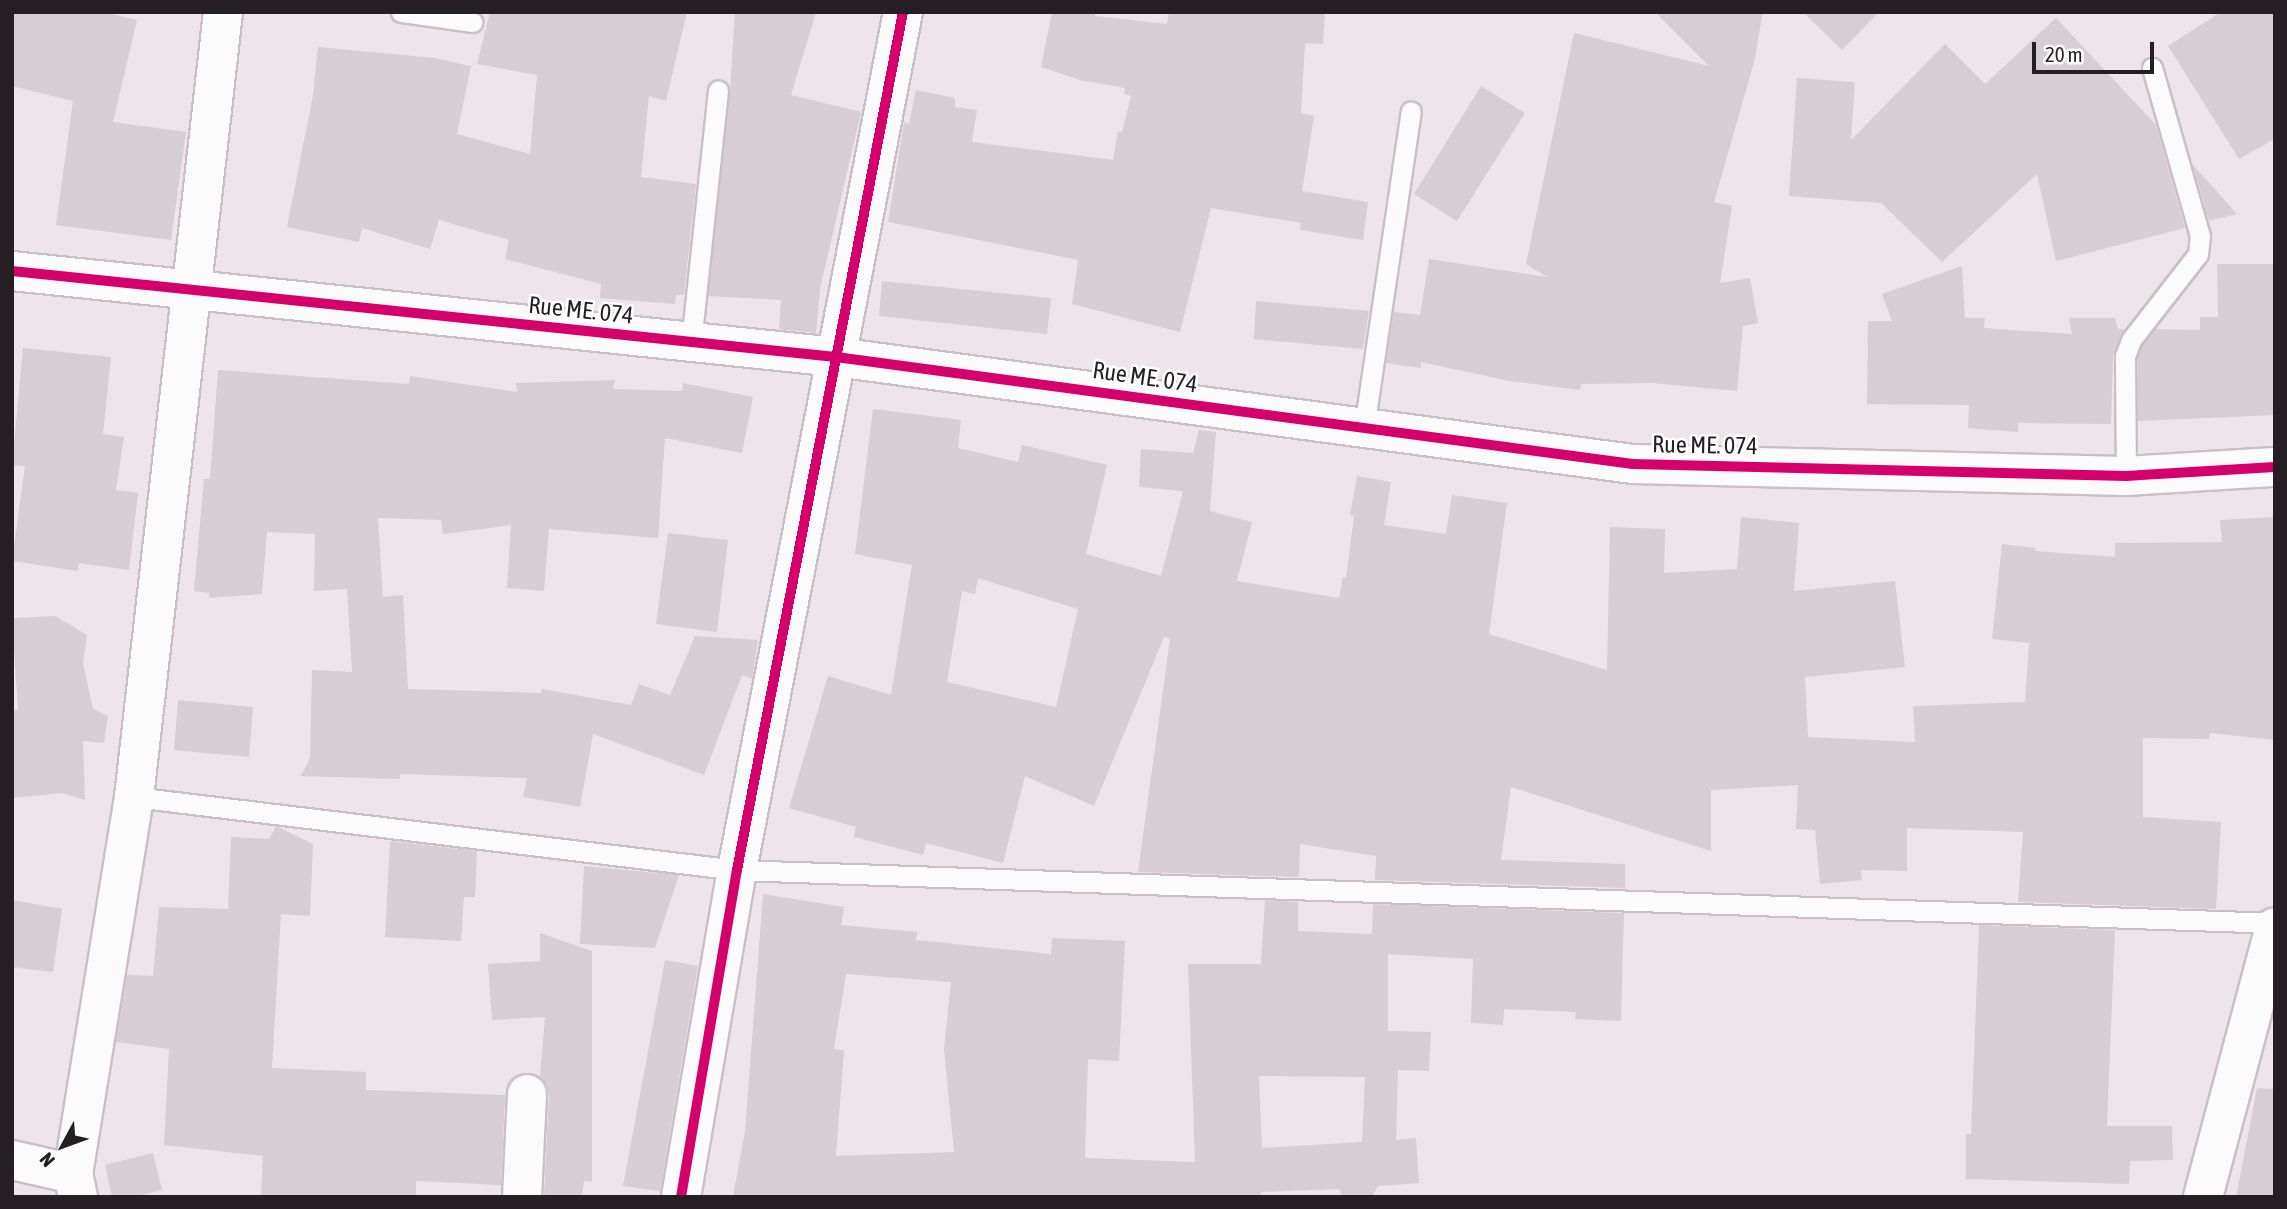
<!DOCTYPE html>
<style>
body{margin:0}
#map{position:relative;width:2287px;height:1209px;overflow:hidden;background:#eee4eb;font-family:"Asap Condensed",sans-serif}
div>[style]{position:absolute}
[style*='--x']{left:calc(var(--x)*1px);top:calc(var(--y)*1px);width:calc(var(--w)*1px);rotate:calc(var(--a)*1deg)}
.building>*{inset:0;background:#d6ced4}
.roads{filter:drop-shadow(2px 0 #c9c0c6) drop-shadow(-2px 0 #c9c0c6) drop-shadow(0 2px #c9c0c6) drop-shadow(0 -2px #c9c0c6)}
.service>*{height:19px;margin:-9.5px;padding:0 9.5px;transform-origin:9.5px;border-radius:9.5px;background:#fcfbfc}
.minor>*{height:38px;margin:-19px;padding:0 19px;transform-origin:19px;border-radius:19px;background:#fcfbfc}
.cycleway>*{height:10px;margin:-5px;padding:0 5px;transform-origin:5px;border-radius:5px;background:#d6006c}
span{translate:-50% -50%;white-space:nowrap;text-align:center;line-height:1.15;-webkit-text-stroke:5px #fff;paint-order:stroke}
.street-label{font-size:24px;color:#251e23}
.frame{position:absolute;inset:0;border:14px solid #251e23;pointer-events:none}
.north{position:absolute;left:28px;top:1111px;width:70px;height:70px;-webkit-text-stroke:5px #fff;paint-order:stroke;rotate:229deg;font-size:19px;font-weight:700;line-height:28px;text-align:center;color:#251e23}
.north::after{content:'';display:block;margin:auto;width:24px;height:32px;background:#251e23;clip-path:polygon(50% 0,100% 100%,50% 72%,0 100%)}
.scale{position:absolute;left:2032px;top:42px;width:122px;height:32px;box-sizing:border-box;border:4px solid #251e23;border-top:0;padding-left:9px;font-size:21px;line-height:24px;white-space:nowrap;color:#251e23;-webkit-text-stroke:5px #fff;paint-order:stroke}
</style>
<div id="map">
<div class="building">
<div style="clip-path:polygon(12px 12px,104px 12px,137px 20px,113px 122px,186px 132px,171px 240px,56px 225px,73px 101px,12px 86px)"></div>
<div style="clip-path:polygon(490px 12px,687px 12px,666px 101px,649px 96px,641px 177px,696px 184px,684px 295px,676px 295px,675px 304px,600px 298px,601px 284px,505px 259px,509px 240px,439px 220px,430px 249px,362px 228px,359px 242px,287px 227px,313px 95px,318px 47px,434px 58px,471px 66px,457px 134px,530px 154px,537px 75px,477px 64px)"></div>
<div style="clip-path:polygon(735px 12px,816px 12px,791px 95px,861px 112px,820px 289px,816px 333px,779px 329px,781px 300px,708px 296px,730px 91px)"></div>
<div style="clip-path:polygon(1052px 12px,1096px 12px,1095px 16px,1167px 24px,1169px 12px,1325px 12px,1323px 44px,1305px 43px,1301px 113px,1314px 116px,1302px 191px,1368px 202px,1363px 240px,1300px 230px,1301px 223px,1211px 208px,1180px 332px,1072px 304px,1078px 260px,888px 222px,904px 122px,909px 124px,916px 90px,955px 98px,955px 107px,977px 110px,972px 142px,1113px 160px,1118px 131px,1122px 132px,1131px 96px,1124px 94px,1125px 88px,1080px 80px,1041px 67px)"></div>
<div style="clip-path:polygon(1655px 12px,1763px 12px,1754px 62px,1714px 202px,1732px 206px,1720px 283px,1750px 278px,1758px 323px,1743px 326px,1737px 391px,1653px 383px,1581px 384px,1580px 390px,1510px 381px,1421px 362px,1421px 368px,1386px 363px,1394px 312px,1420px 315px,1429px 259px,1547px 277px,1526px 264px,1574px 33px,1709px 66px)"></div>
<div style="clip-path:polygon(1803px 12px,1879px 12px,1842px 50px)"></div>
<div style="clip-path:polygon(2221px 12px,2275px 12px,2275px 139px,2239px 159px,2168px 46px)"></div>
<div style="clip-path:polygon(2056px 18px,2156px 125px,2185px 228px,2056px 261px,2037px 174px,1942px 262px,1881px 203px,1789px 196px,1797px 78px,1855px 82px,1851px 140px,1945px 44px,1985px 84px)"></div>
<div style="clip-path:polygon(1481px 86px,1525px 113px,1457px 221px,1414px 194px)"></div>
<div style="clip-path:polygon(2193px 165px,2237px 214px,2209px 221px)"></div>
<div style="clip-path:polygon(2217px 264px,2275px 264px,2275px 415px,2138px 421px,2137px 358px,2142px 346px,2155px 329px,2200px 330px,2200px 317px,2218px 317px)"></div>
<div style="clip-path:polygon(1962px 266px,1965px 318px,1985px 318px,1984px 328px,2072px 334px,2069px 318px,2115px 318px,2118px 329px,2124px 329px,2113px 356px,2111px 424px,2018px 423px,2018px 432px,1968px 428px,1969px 405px,1867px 404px,1868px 321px,1892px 321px,1882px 294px)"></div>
<div style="clip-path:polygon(882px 281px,1051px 298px,1047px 334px,879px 316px)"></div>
<div style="clip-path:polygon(1256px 301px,1369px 311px,1363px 349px,1254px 339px)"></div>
<div style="clip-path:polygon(23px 348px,111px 357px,103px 434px,124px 437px,116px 490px,138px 493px,129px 570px,79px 563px,78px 571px,12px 561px,25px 466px,12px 465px)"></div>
<div style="clip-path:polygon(218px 370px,409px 384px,410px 376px,517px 392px,516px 383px,615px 380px,613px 389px,682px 391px,683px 383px,753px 397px,742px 453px,665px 438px,658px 538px,549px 529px,544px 591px,507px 588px,511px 525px,443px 534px,441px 520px,378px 518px,383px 597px,403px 595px,408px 689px,541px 693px,542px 689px,631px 705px,639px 684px,670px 695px,695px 636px,758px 640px,752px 679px,742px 675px,704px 775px,593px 734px,580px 807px,523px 797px,527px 778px,400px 774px,400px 779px,301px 776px,310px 758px,312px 670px,352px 672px,347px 589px,314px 591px,315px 534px,267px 532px,262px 594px,209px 598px,209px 593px,194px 591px,204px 479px,210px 479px)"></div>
<div style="clip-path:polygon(evenodd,873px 409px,961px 420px,958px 448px,1018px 462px,1022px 445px,1107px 465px,1086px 554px,1161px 576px,1183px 491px,1139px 487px,1141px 449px,1193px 453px,1199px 430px,1216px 432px,1210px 511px,1252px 522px,1237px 581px,1339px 598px,1343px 577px,1346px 578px,1354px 516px,1350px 515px,1357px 476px,1391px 482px,1384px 525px,1446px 534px,1452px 495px,1507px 503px,1489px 634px,1607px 670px,1610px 527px,1665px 529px,1664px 573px,1737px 569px,1741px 517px,1799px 523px,1794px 591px,1895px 581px,1905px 667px,1805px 677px,1808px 737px,1915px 742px,1913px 706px,2025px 702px,2029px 643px,1992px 639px,2002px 544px,2035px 548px,2035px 551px,2115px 557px,2115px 543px,2222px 542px,2220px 520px,2275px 517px,2275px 740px,2210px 733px,2209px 739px,2143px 738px,2143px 817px,2221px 822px,2216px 909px,2018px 902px,2023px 832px,1907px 828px,1907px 871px,1861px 870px,1862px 880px,1820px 884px,1815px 830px,1796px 829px,1798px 785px,1711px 790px,1711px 851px,1511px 787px,1501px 860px,1625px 864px,1625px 888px,1375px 880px,1376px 856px,1300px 844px,1299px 877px,1138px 872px,1170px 639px,1164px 637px,1094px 806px,1025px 776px,1003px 863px,926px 843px,923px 855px,854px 837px,856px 827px,789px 808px,828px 676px,891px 695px,912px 565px,855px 554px,873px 409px,978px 578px,1078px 609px,1056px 707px,947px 682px,962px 591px,975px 594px,978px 578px)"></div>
<div style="clip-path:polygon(668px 533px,728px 540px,717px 632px,656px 624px)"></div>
<div style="clip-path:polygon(55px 616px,87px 635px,83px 663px,93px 709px,108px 716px,104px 743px,83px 741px,85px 800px,61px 793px,12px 798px,12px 711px,18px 710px,12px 618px)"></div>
<div style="clip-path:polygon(178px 700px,253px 707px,249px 757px,174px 750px)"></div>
<div style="clip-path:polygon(276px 826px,313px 844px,310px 916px,281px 914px,272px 1068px,366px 1072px,366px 1090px,505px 1095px,501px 1185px,416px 1181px,416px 1197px,261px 1197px,263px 1156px,164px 1145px,169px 1049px,116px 1042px,127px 975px,153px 976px,159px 907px,228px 909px,231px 837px,269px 839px)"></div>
<div style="clip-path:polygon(390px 841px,477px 851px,475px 897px,464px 897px,461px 941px,385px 937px)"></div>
<div style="clip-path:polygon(584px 866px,679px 875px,655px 948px,580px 944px)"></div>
<div style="clip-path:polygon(evenodd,763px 894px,844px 907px,841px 925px,917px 932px,916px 940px,1051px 954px,1052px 938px,1125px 941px,1119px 1061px,1088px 1059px,1085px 1158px,1195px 1162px,1188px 964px,1261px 964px,1265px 900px,1298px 902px,1298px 931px,1372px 934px,1373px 904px,1624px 913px,1621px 1021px,1575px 1019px,1576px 1012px,1504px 1009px,1503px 1025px,1471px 1023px,1473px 959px,1388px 954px,1388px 1031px,1431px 1032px,1429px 1071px,1398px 1070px,1396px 1140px,1416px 1138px,1419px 1183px,1378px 1186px,1372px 1197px,1342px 1197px,1339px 1189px,1261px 1192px,1261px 1197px,733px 1197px,745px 1131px,763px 894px,846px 974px,951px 982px,944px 1049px,954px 1152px,836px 1156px,844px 1050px,834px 1049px,846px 974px,763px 894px,1259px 1076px,1365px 1077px,1362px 1142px,1262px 1148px,1259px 1076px)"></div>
<div style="clip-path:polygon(12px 900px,62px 909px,53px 972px,12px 967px)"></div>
<div style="clip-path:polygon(1979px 925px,2115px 930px,2107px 1126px,2172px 1126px,2173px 1160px,2130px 1161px,2129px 1184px,1966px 1179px,1966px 1134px,1971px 1134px)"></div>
<div style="clip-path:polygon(540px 933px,592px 951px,592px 1182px,584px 1181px,582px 1197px,544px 1197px,549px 1095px,547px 1085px,540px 1076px,545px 1017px,492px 1020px,488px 964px,540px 961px)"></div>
<div style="clip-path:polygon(665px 960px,698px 966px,660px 1191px,623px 1186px)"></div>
<div style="clip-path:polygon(2257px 1088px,2275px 1089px,2275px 1197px,2236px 1197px)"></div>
<div style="clip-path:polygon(153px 1153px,162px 1190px,134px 1197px,112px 1197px,105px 1165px)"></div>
</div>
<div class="roads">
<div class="service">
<div style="--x:401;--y:12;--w:72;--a:8"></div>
<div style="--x:691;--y:343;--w:254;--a:-83.9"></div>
<div style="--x:1364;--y:428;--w:320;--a:-81.6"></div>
<div style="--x:2126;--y:476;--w:120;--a:-90.5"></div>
<div style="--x:2125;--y:356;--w:17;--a:-69"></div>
<div style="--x:2131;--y:340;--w:109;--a:-52.1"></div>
<div style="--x:2198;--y:254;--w:18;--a:-84"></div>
<div style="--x:2200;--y:236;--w:175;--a:-105.9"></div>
<div style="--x:134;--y:797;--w:607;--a:6.9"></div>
<div style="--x:737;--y:870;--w:1539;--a:1.97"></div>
</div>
<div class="minor">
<div style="--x:12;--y:271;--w:828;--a:5.96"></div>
<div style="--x:836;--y:357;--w:804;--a:7.65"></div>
<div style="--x:1633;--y:464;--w:493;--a:1.4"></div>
<div style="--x:2126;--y:476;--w:149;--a:-3.5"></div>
<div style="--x:12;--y:1160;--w:63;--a:12.9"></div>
<div style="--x:78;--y:1197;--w:24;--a:-102"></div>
<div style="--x:73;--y:1174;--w:382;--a:-80.8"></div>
<div style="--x:134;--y:797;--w:790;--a:-83.53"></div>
<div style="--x:522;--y:1197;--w:103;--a:-87.2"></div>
<div style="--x:681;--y:1197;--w:332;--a:-80.3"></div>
<div style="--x:737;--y:870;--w:874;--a:-79.05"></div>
<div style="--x:2203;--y:1197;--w:279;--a:-75.1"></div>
</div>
</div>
<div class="cycleway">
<div style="--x:12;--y:271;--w:828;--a:5.96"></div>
<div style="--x:836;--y:357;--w:804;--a:7.65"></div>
<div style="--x:1633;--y:464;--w:493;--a:1.4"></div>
<div style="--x:2126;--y:476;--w:149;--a:-3.5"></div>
<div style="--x:681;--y:1197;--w:332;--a:-80.3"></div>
<div style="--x:737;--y:870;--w:874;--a:-79.05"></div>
</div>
<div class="street-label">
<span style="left:581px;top:310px;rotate:6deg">Rue ME. 074</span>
<span style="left:1145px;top:377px;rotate:8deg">Rue ME. 074</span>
<span style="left:1705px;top:445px;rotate:1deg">Rue ME. 074</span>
</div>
<div class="frame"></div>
<div class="north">N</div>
<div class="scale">20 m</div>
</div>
